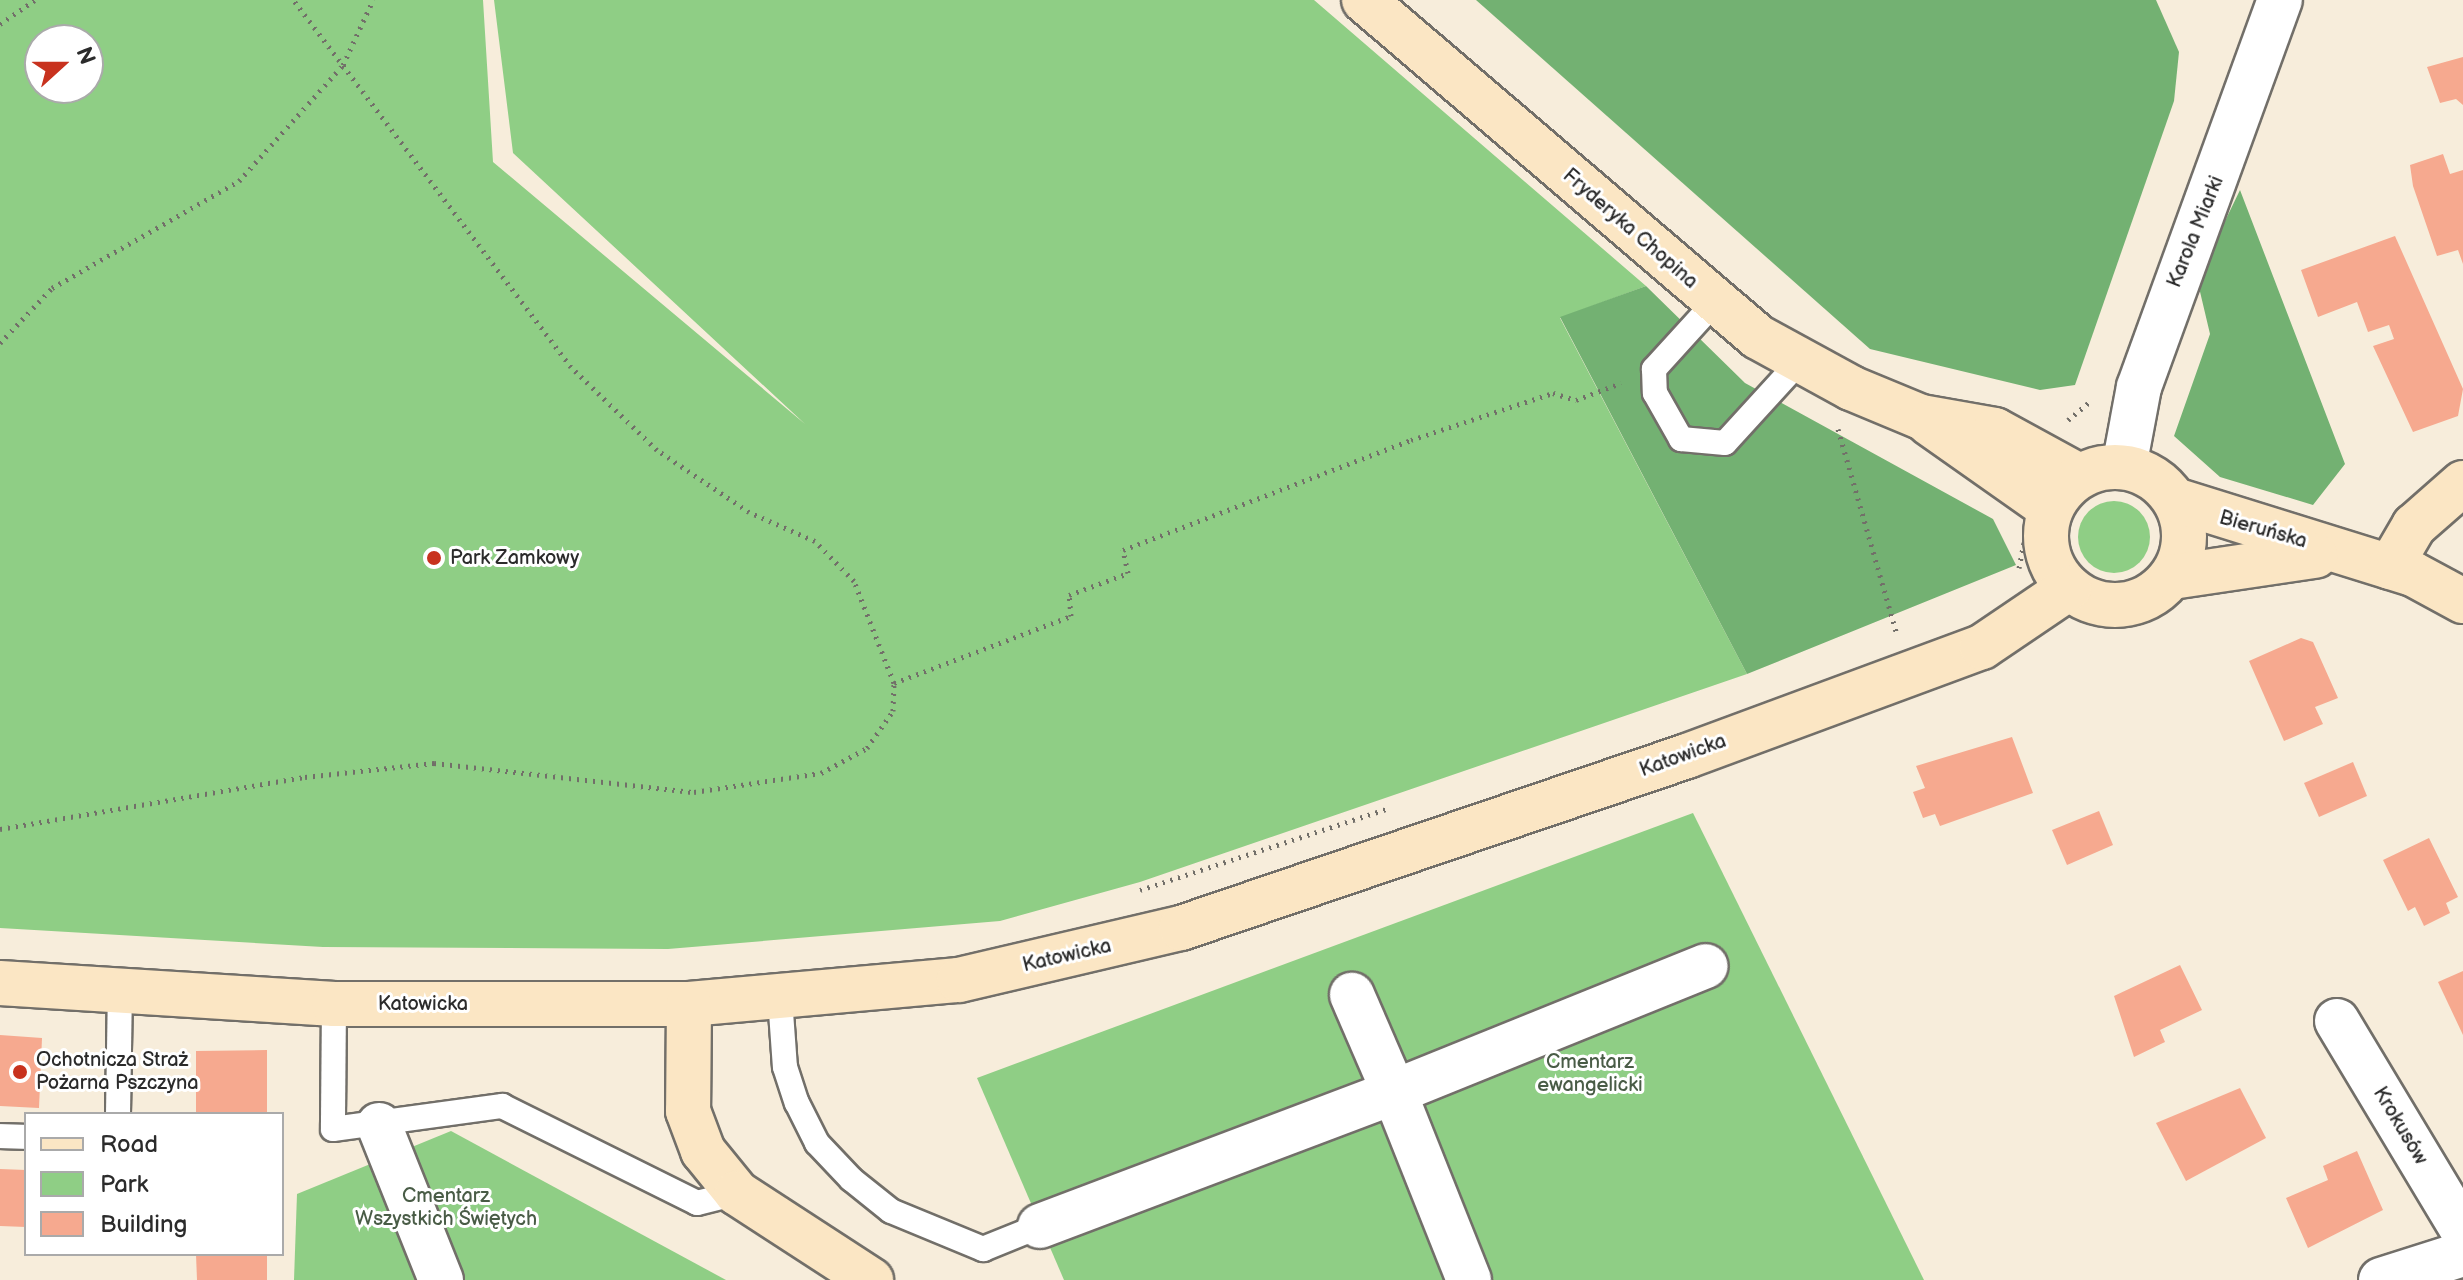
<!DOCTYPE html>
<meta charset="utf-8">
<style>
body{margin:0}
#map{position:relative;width:2463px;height:1280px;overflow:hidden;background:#f7eddb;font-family:"Balsamiq Sans",sans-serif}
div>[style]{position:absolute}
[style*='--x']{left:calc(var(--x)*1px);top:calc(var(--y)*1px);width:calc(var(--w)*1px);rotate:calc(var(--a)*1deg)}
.green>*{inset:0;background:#8fce85}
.round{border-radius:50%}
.forest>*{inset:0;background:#73b172}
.building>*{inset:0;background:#f6a98f}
.path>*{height:5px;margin-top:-2.5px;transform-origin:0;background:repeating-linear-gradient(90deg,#726f69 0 2px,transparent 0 8px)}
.roads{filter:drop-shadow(2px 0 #726f69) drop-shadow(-2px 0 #726f69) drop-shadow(0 2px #726f69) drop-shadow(0 -2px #726f69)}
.lane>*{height:24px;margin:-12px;padding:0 12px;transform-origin:12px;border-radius:12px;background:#fff}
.street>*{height:44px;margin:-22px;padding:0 22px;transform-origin:22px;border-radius:22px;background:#fff}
.secondary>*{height:44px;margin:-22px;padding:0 22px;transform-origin:22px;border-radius:22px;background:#fbe6c4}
.secondary>.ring{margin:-22px;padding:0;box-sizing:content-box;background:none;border:44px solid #fbe6c4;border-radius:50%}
.dots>*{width:22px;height:22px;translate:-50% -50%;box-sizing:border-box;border:4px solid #fff;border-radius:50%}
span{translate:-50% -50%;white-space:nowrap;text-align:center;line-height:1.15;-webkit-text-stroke:6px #fff;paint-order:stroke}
.street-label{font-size:20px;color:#2b2b2b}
.poi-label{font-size:20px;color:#2b2b2b}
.left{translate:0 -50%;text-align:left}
.park-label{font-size:20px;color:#495c46}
.legend{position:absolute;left:24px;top:1112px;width:260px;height:144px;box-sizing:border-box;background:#fff;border:2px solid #aaa;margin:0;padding:10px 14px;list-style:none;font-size:24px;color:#2b2b2b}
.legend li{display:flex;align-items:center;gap:16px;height:40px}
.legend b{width:40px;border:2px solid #aaa}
.north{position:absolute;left:24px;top:24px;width:80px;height:80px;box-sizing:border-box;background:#fff;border:2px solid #aaa;border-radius:50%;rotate:69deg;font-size:22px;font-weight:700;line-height:32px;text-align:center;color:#2b2b2b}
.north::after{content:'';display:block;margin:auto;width:28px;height:36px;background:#c8321e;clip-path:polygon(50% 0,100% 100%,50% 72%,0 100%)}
</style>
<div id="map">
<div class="green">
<div style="clip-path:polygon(evenodd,0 0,483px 0,493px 162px,805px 424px,513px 153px,494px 0,1314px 0,1646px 286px,1560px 318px,1747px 674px,1140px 882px,1000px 921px,668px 949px,323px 947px,0 928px,0 0,40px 40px,88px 40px,88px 88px,40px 88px,40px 40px)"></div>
<div class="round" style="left:2078px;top:501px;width:72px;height:72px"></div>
<div style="clip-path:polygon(1693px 813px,1924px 1280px,1064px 1280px,977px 1078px)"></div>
<div style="clip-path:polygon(451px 1131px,726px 1280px,294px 1280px,297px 1194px)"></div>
</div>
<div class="forest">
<div style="clip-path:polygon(1476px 0,2156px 0,2179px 52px,2174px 101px,2075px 385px,2040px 390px,1870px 349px)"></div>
<div style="clip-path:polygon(2240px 190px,2345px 464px,2313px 505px,2220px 477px,2174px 436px,2210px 334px,2197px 279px)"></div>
<div style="clip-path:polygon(1646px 286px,1745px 383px,1993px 519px,2016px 565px,1747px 674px,1560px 317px)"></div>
</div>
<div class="building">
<div style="clip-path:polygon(2463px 57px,2463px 105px,2456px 99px,2440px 103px,2427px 67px)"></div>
<div style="clip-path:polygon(2443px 154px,2450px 174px,2463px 170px,2463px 264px,2458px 250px,2437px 256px,2413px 186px,2410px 165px)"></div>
<div style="clip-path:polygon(2395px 236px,2463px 389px,2458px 416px,2413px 432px,2373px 346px,2394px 339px,2389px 325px,2368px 332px,2357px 302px,2318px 317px,2301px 270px)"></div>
<div style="clip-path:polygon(2301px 638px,2313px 642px,2338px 698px,2315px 707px,2323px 724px,2284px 741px,2249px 661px)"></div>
<div style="clip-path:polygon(2012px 737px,2033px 793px,1940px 826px,1935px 814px,1923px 818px,1913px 792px,1925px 788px,1916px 766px)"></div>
<div style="clip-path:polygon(2353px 762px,2367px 796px,2319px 817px,2304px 783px)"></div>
<div style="clip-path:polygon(2099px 811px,2113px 845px,2067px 865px,2052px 830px)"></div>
<div style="clip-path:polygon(2429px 838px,2458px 897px,2446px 903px,2450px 913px,2424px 926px,2415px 907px,2408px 911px,2383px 860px)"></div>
<div style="clip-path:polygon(2180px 965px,2202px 1010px,2160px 1030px,2165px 1042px,2134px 1057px,2114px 996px)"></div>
<div style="clip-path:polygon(2463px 971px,2463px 1035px,2438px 982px)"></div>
<div style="clip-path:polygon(0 1035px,42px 1038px,39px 1108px,0 1106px)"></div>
<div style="clip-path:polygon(267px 1050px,267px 1114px,196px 1114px,196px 1051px)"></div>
<div style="clip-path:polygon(2240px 1088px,2266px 1138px,2186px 1181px,2156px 1123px)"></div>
<div style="clip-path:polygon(2357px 1151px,2383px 1210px,2308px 1248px,2286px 1198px,2328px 1180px,2323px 1166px)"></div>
<div style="clip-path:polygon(0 1169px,26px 1170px,26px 1227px,0 1226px)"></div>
<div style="clip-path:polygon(196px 1254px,267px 1254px,267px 1280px,197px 1280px)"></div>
</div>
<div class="path">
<div style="--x:0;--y:24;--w:42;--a:-34.4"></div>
<div style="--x:0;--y:343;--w:76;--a:-46.6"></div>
<div style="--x:52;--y:288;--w:215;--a:-29.8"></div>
<div style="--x:239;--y:181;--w:156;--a:-48.1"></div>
<div style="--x:343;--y:65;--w:72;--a:-65.2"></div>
<div style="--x:2068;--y:420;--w:30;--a:-40"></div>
<div style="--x:1838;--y:429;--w:214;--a:74"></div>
<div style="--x:2019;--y:568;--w:26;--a:-79"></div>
<div style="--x:894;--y:683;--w:189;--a:-20.7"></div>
<div style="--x:1071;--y:616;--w:21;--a:-95"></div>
<div style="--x:1069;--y:595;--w:63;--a:-20.4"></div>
<div style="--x:1128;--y:573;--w:24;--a:-102"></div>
<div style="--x:1123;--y:550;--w:308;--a:-20.9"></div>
<div style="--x:1411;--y:440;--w:150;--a:-18.3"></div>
<div style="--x:1553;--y:393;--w:24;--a:17"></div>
<div style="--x:1576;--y:400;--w:48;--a:-20.7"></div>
<div style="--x:0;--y:829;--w:309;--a:-9.7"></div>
<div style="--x:305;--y:777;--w:130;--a:-6.2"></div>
<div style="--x:434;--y:763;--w:262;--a:6.4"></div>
<div style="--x:694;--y:792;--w:128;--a:-8.5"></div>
<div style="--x:821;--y:773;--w:52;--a:-28.5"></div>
<div style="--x:867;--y:748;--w:45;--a:-54.9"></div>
<div style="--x:893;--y:711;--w:28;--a:-88"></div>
<div style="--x:894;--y:683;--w:110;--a:-111.4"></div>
<div style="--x:854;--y:581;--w:56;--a:-134.3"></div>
<div style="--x:815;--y:541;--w:72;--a:-156.3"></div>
<div style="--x:749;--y:512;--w:111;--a:-146"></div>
<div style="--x:657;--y:450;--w:120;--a:-136"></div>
<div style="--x:571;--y:367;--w:460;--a:-127.1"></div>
<div style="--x:1140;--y:890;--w:262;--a:-18.2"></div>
</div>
<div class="roads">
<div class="lane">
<div style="--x:1715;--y:302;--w:91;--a:132.3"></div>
<div style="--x:1654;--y:369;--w:24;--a:88"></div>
<div style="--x:1655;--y:393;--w:53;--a:60.5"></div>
<div style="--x:1681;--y:439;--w:44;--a:5.2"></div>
<div style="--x:1725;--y:443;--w:108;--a:-47.6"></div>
<div style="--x:780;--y:998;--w:69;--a:85.9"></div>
<div style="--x:785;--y:1067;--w:38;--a:72"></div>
<div style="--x:797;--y:1103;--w:45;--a:63.4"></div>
<div style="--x:817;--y:1143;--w:50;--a:46.6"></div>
<div style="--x:851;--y:1179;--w:51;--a:38.7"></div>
<div style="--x:891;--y:1211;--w:100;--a:22.4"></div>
<div style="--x:983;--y:1249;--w:61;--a:-22"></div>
<div style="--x:334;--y:1004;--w:125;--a:90.5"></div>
<div style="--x:333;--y:1129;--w:171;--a:-7.8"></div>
<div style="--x:502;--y:1106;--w:218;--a:26.4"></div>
<div style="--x:697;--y:1203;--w:41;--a:-14"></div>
<div style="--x:118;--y:1114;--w:122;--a:-89.1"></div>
<div style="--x:0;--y:1136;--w:26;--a:2"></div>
</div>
<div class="street">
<div style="--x:2124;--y:467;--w:81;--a:-79.4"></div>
<div style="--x:2139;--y:387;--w:412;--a:-70"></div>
<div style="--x:2337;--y:1021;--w:245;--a:59"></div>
<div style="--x:379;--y:1125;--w:167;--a:68.2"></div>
<div style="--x:1040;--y:1226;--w:379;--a:-20.7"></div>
<div style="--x:1394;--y:1092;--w:106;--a:-113.4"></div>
<div style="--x:1469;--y:1280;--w:202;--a:-111.7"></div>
<div style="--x:1394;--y:1092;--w:336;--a:-22"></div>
<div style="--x:2381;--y:1280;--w:86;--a:-17.6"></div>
</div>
<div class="secondary">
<div style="--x:1364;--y:0;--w:518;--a:40.54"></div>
<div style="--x:1758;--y:337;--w:106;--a:28.7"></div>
<div style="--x:1851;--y:388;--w:76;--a:22.5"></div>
<div style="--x:1921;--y:417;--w:75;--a:10"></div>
<div style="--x:1995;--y:430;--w:96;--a:28.7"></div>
<div style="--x:1929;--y:423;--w:149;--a:35.2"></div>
<div class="ring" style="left:2046px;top:467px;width:94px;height:94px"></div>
<div style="--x:2175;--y:500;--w:249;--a:17.3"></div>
<div style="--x:2413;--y:574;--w:57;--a:28.4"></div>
<div style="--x:2390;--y:567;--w:48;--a:-59.7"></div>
<div style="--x:2414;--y:526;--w:65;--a:-41.3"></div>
<div style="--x:2172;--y:577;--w:145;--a:-8.4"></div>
<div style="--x:0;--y:983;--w:335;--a:3.6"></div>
<div style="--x:334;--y:1004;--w:355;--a:0"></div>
<div style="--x:689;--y:1004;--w:271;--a:-5.1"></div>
<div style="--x:959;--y:980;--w:228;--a:-13.2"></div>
<div style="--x:1181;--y:928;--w:534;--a:-18.77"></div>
<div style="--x:1687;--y:756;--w:314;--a:-20.3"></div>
<div style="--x:1982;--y:647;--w:105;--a:-34.1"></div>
<div style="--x:689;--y:1004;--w:107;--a:90.5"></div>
<div style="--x:688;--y:1111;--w:43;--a:69.4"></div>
<div style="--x:703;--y:1151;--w:54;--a:51"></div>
<div style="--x:737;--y:1193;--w:160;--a:33"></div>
</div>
</div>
<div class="dots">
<div style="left:434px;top:558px;background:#c8321e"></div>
<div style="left:20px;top:1072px;background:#c8321e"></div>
</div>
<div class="street-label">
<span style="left:1630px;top:229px;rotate:41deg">Fryderyka Chopina</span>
<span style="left:2196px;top:232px;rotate:-68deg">Karola Miarki</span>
<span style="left:2263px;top:530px;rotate:16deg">Bieruńska</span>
<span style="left:1683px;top:756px;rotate:-20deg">Katowicka</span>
<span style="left:1067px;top:956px;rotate:-13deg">Katowicka</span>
<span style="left:423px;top:1004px">Katowicka</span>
<span style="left:2400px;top:1126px;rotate:59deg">Krokusów</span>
</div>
<div class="poi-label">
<span class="left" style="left:450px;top:558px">Park Zamkowy</span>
<span class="left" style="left:36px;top:1072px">Ochotnicza Straż<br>Pożarna Pszczyna</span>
</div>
<div class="park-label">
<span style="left:1590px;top:1074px">Cmentarz<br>ewangelicki</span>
<span style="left:446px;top:1208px">Cmentarz<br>Wszystkich Świętych</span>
</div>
<ul class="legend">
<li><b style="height:10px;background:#fbe6c4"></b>Road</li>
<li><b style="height:22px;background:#8fce85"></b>Park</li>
<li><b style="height:22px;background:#f6a98f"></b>Building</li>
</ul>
<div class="north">N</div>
</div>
